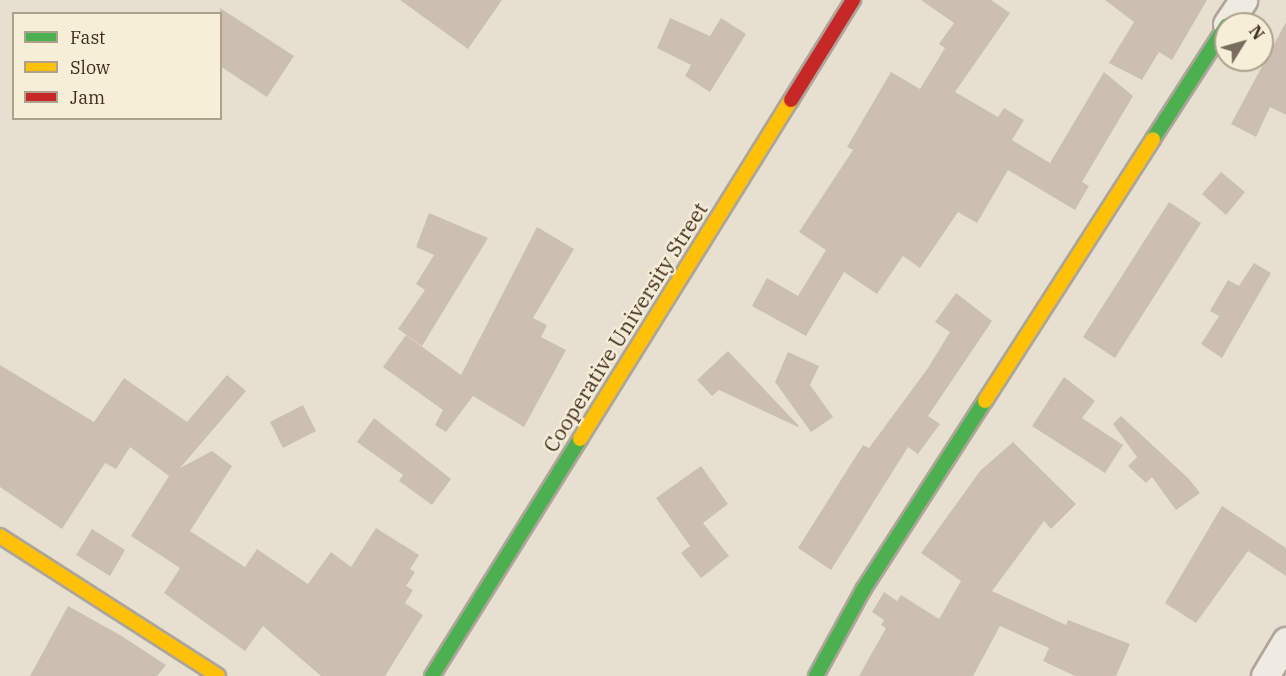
<!DOCTYPE html>
<style>
body{margin:0}
#map{position:relative;width:1286px;height:676px;overflow:hidden;background:#e7e0d1;font-family:"IBM Plex Serif",serif}
div>[style]{position:absolute}
[style*='--x']{left:calc(var(--x)*1px);top:calc(var(--y)*1px);width:calc(var(--w)*1px);rotate:calc(var(--a)*1deg)}
.building>*{inset:0;background:#cbbfb2}
.roads{filter:drop-shadow(2px 0 #ada599) drop-shadow(-2px 0 #ada599) drop-shadow(0 2px #ada599) drop-shadow(0 -2px #ada599)}
.street>*{height:27px;margin:-13.5px;padding:0 13.5px;transform-origin:13.5px;border-radius:13.5px;background:#efebe3}
.fast>*{height:14px;margin:-7px;padding:0 7px;transform-origin:7px;border-radius:7px;background:#4caf50}
.slow>*{height:14px;margin:-7px;padding:0 7px;transform-origin:7px;border-radius:7px;background:#ffc107}
.jam>*{height:14px;margin:-7px;padding:0 7px;transform-origin:7px;border-radius:7px;background:#c62828}
span{translate:-50% -50%;white-space:nowrap;text-align:center;line-height:1.15;-webkit-text-stroke:4.5px #f7eed8;paint-order:stroke}
.street-label{font-size:21px;color:#3d2e20}
.legend{position:absolute;left:12px;top:12px;width:210px;height:108px;box-sizing:border-box;background:#f7eed8;border:2px solid #ada18e;margin:0;padding:8px 10px;list-style:none;font-size:18px;color:#3d2e20}
.legend li{display:flex;align-items:center;gap:12px;height:30px}
.legend b{width:30px;border:2px solid #ada18e}
.north{position:absolute;left:1214px;top:12px;width:60px;height:60px;box-sizing:border-box;background:#f7eed8;border:2px solid #ada18e;border-radius:50%;rotate:53deg;font-size:16px;font-weight:700;line-height:24px;text-align:center;color:#3d2e20}
.north::after{content:'';display:block;margin:auto;width:21px;height:27px;background:#786c5e;clip-path:polygon(50% 0,100% 100%,50% 72%,0 100%)}
</style>
<div id="map">
<div class="building">
<div style="clip-path:polygon(400px 0,502px 0,468px 49px)"></div>
<div style="clip-path:polygon(921px 0,991px 0,1010px 13px,955px 92px,998px 117px,1004px 108px,1024px 120px,1012px 140px,1050px 163px,1104px 72px,1133px 96px,1082px 182px,1089px 186px,1075px 210px,1008px 170px,977px 223px,958px 212px,920px 268px,903px 256px,877px 294px,844px 272px,806px 336px,752px 306px,767px 278px,798px 296px,826px 250px,799px 232px,853px 150px,847px 147px,891px 72px,920px 89px,945px 48px,939px 44px,954px 23px)"></div>
<div style="clip-path:polygon(1105px 0,1207px 0,1172px 60px,1159px 52px,1142px 80px,1109px 63px,1134px 22px)"></div>
<div style="clip-path:polygon(220px 8px,294px 56px,267px 97px,220px 66px)"></div>
<div style="clip-path:polygon(670px 18px,710px 36px,721px 18px,746px 34px,710px 92px,685px 76px,691px 65px,657px 48px)"></div>
<div style="clip-path:polygon(1286px 22px,1286px 115px,1270px 107px,1256px 137px,1231px 124px)"></div>
<div style="clip-path:polygon(1221px 172px,1245px 192px,1226px 215px,1202px 194px)"></div>
<div style="clip-path:polygon(1169px 202px,1201px 223px,1115px 358px,1083px 337px)"></div>
<div style="clip-path:polygon(429px 213px,488px 238px,422px 346px,398px 329px,425px 290px,416px 284px,434px 255px,416px 247px)"></div>
<div style="clip-path:polygon(537px 227px,574px 249px,533px 318px,547px 325px,541px 337px,566px 350px,524px 427px,473px 396px,446px 432px,435px 425px,443px 410px,383px 367px,406px 335px,461px 375px)"></div>
<div style="clip-path:polygon(1254px 263px,1271px 273px,1222px 358px,1201px 344px,1219px 316px,1210px 311px,1228px 280px,1239px 286px)"></div>
<div style="clip-path:polygon(956px 293px,992px 321px,928px 416px,940px 424px,918px 454px,908px 447px,831px 570px,798px 548px,863px 445px,869px 448px,928px 368px,950px 332px,935px 322px)"></div>
<div style="clip-path:polygon(728px 351px,799px 426px,798px 427px,719px 390px,712px 396px,697px 380px)"></div>
<div style="clip-path:polygon(788px 352px,819px 366px,810px 385px,833px 417px,811px 432px,775px 382px)"></div>
<div style="clip-path:polygon(0 365px,94px 422px,124px 378px,187px 422px,227px 375px,246px 391px,180px 468px,212px 451px,232px 466px,190px 531px,245px 567px,257px 549px,308px 584px,331px 552px,351px 567px,376px 528px,419px 555px,410px 569px,415px 572px,406px 586px,413px 590px,405px 603px,423px 615px,385px 676px,321px 676px,263px 626px,245px 651px,164px 593px,180px 568px,131px 536px,169px 476px,130px 447px,116px 469px,105px 463px,62px 529px,0 487px)"></div>
<div style="clip-path:polygon(1064px 377px,1095px 401px,1082px 418px,1123px 445px,1105px 473px,1032px 426px)"></div>
<div style="clip-path:polygon(303px 405px,316px 431px,283px 448px,270px 422px)"></div>
<div style="clip-path:polygon(1121px 416px,1189px 479px,1200px 493px,1176px 510px,1152px 477px,1146px 483px,1128px 466px,1137px 457px,1113px 424px)"></div>
<div style="clip-path:polygon(374px 418px,451px 479px,432px 505px,399px 481px,403px 475px,357px 442px)"></div>
<div style="clip-path:polygon(1013px 442px,1076px 504px,1051px 529px,1044px 521px,992px 591px,1066px 625px,1068px 620px,1130px 644px,1116px 676px,1075px 676px,1043px 661px,1049px 648px,1000px 626px,973px 676px,859px 676px,886px 628px,881px 625px,884px 620px,872px 612px,884px 592px,897px 601px,901px 595px,939px 619px,961px 581px,921px 553px,980px 471px)"></div>
<div style="clip-path:polygon(701px 466px,728px 504px,703px 523px,729px 556px,701px 578px,681px 553px,690px 546px,656px 498px)"></div>
<div style="clip-path:polygon(1222px 506px,1286px 548px,1286px 576px,1248px 551px,1196px 623px,1165px 603px)"></div>
<div style="clip-path:polygon(92px 529px,125px 550px,110px 576px,76px 555px)"></div>
<div style="clip-path:polygon(68px 606px,120px 635px,166px 665px,157px 676px,30px 676px)"></div>
</div>
<div class="roads">
<div class="street">
<div style="--x:1227;--y:24;--w:29;--a:-56"></div>
<div style="--x:1265;--y:676;--w:41;--a:-59"></div>
</div>
<div class="fast">
<div style="--x:1153;--y:139;--w:135;--a:-57.1"></div>
<div style="--x:432;--y:676;--w:279;--a:-58"></div>
<div style="--x:816;--y:676;--w:98;--a:-61.3"></div>
<div style="--x:863;--y:590;--w:225;--a:-57.2"></div>
</div>
<div class="slow">
<div style="--x:985;--y:401;--w:311;--a:-57.3"></div>
<div style="--x:580;--y:439;--w:399;--a:-58.1"></div>
<div style="--x:0;--y:536;--w:259;--a:32.7"></div>
</div>
<div class="jam">
<div style="--x:791;--y:100;--w:118;--a:-58.2"></div>
</div>
</div>
<div class="street-label">
<span style="left:625px;top:327px;rotate:-58deg">Cooperative University Street</span>
</div>
<ul class="legend">
<li><b style="height:8px;background:#4caf50"></b>Fast</li>
<li><b style="height:8px;background:#ffc107"></b>Slow</li>
<li><b style="height:8px;background:#c62828"></b>Jam</li>
</ul>
<div class="north">N</div>
</div>
